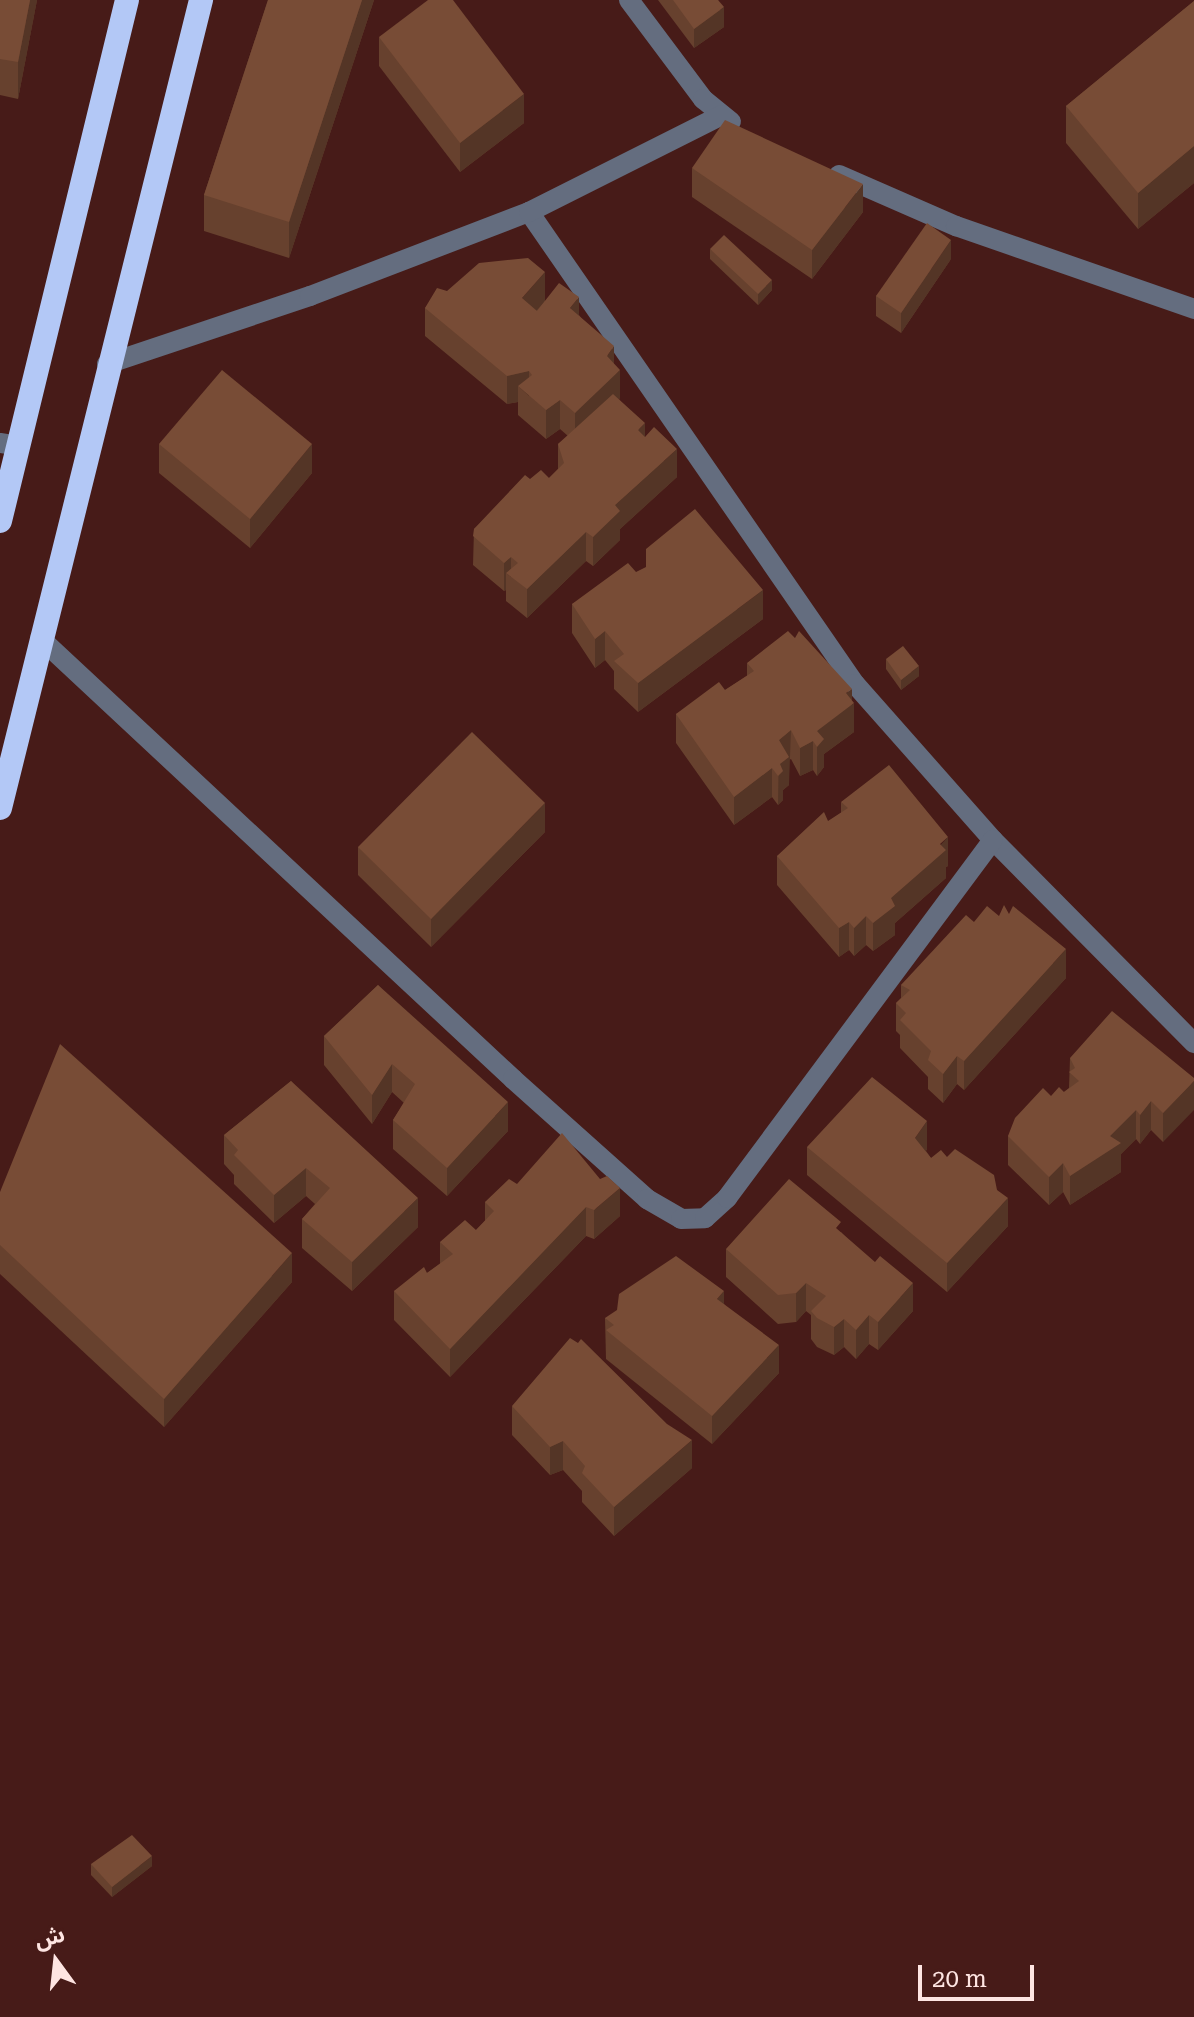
<!DOCTYPE html>
<meta charset="utf-8">
<style>
body{margin:0}
#map{position:relative;width:1194px;height:2017px;overflow:hidden;background:#471b18;font-family:"Roboto Serif","Noto Sans Arabic",serif}
div>[style]{position:absolute}
[style*='--x']{left:calc(var(--x)*1px);top:calc(var(--y)*1px);width:calc(var(--w)*1px);rotate:calc(var(--a)*1deg)}
.street>*{height:20px;margin:-10px;padding:0 10px;transform-origin:10px;border-radius:10px;background:#646d7f}
.highway>*{height:24px;margin:-12px;padding:0 12px;transform-origin:12px;border-radius:12px;background:#b3c8f6}
.wall>*{inset:0;background:#67412e}
.shaded-wall>*{inset:0;background:#543526}
.building>*{inset:0;background:#784c36}
span{translate:-50% -50%;white-space:nowrap;text-align:center;line-height:1.15;-webkit-text-stroke:7px #471b18;paint-order:stroke}
.north{position:absolute;left:16px;top:1921px;width:80px;height:80px;-webkit-text-stroke:6px #471b18;paint-order:stroke;rotate:345deg;font-size:22px;font-weight:700;line-height:32px;text-align:center;color:#fee5e2}
.north::after{content:'';display:block;margin:auto;width:28px;height:36px;background:#fee5e2;clip-path:polygon(50% 0,100% 100%,50% 72%,0 100%)}
.scale{position:absolute;left:918px;top:1965px;width:116px;height:36px;box-sizing:border-box;border:4px solid #fee5e2;border-top:0;padding-left:10px;font-size:24px;line-height:28px;white-space:nowrap;color:#fee5e2;-webkit-text-stroke:6px #471b18;paint-order:stroke}
</style>
<div id="map">
<div class="street">
<div style="--x:629;--y:0;--w:124;--a:53.2"></div>
<div style="--x:703;--y:99;--w:36;--a:39"></div>
<div style="--x:839;--y:175;--w:128;--a:23.6"></div>
<div style="--x:956;--y:226;--w:252;--a:19.2"></div>
<div style="--x:529;--y:212;--w:574;--a:55.37"></div>
<div style="--x:855;--y:684;--w:208;--a:48.5"></div>
<div style="--x:993;--y:840;--w:286;--a:45.3"></div>
<div style="--x:107;--y:364;--w:214;--a:-18.5"></div>
<div style="--x:310;--y:296;--w:235;--a:-21"></div>
<div style="--x:529;--y:212;--w:216;--a:-26.7"></div>
<div style="--x:0;--y:443;--w:20;--a:9"></div>
<div style="--x:40;--y:638;--w:647;--a:42.99"></div>
<div style="--x:513;--y:1079;--w:180;--a:41.8"></div>
<div style="--x:647;--y:1199;--w:39;--a:30"></div>
<div style="--x:681;--y:1219;--w:24;--a:-2"></div>
<div style="--x:705;--y:1218;--w:30;--a:-42"></div>
<div style="--x:727;--y:1198;--w:446;--a:-53.4"></div>
</div>
<div class="highway">
<div style="--x:0;--y:521;--w:536;--a:-76.3"></div>
<div style="--x:0;--y:808;--w:833;--a:-76.03"></div>
</div>
<div class="wall">
<div style="clip-path:polygon(0 0,37px 0,18px 99px,0 95px)"></div>
<div style="clip-path:polygon(268px 0,374px 0,289px 258px,204px 231px,204px 195px)"></div>
<div style="clip-path:polygon(658px 0,718px 0,724px 27px,694px 48px)"></div>
<div style="clip-path:polygon(1194px 1px,1194px 183px,1138px 229px,1066px 143px,1066px 106px)"></div>
<div style="clip-path:polygon(379px 37px,524px 123px,460px 172px,379px 66px)"></div>
<div style="clip-path:polygon(692px 168px,863px 212px,812px 279px,692px 197px)"></div>
<div style="clip-path:polygon(710px 249px,772px 290px,758px 305px,710px 259px)"></div>
<div style="clip-path:polygon(951px 259px,901px 333px,876px 316px,876px 296px)"></div>
<div style="clip-path:polygon(447px 291px,545px 301px,579px 315px,614px 364px,620px 398px,619px 399px,645px 437px,677px 477px,620px 529px,620px 540px,593px 566px,586px 561px,527px 618px,506px 601px,506px 590px,504px 591px,473px 565px,474px 529px,530px 479px,549px 478px,558px 469px,558px 444px,568px 436px,560px 429px,546px 439px,518px 415px,518px 402px,507px 404px,425px 336px,425px 308px)"></div>
<div style="clip-path:polygon(159px 444px,312px 473px,250px 548px,159px 473px)"></div>
<div style="clip-path:polygon(636px 572px,763px 619px,638px 712px,614px 689px,614px 671px,605px 660px,595px 668px,572px 633px,572px 604px)"></div>
<div style="clip-path:polygon(886px 659px,919px 676px,901px 690px,886px 669px)"></div>
<div style="clip-path:polygon(747px 663px,852px 700px,854px 732px,824px 754px,824px 767px,817px 776px,813px 770px,800px 776px,791px 759px,789px 760px,789px 785px,783px 790px,783px 800px,778px 805px,772px 797px,734px 825px,676px 743px,676px 714px,725px 690px,747px 676px)"></div>
<div style="clip-path:polygon(841px 802px,948px 866px,946px 867px,946px 878px,895px 923px,895px 935px,873px 951px,866px 945px,854px 956px,849px 950px,839px 957px,777px 885px,777px 856px,841px 813px)"></div>
<div style="clip-path:polygon(545px 832px,431px 947px,358px 875px,358px 847px)"></div>
<div style="clip-path:polygon(1009px 914px,1066px 978px,964px 1090px,957px 1084px,943px 1103px,928px 1089px,928px 1077px,900px 1048px,900px 1035px,896px 1031px,896px 1003px,901px 998px,901px 985px,974px 922px)"></div>
<div style="clip-path:polygon(378px 985px,508px 1131px,447px 1196px,393px 1149px,393px 1120px,404px 1103px,392px 1092px,372px 1124px,324px 1065px,324px 1036px)"></div>
<div style="clip-path:polygon(1070px 1058px,1194px 1078px,1163px 1142px,1151px 1130px,1140px 1144px,1136px 1139px,1121px 1154px,1121px 1172px,1070px 1205px,1063px 1192px,1049px 1205px,1008px 1165px,1008px 1136px,1069px 1088px)"></div>
<div style="clip-path:polygon(291px 1081px,418px 1227px,352px 1291px,302px 1248px,302px 1219px,315px 1204px,306px 1196px,274px 1223px,234px 1184px,234px 1175px,224px 1164px,224px 1135px)"></div>
<div style="clip-path:polygon(807px 1147px,927px 1149px,926px 1151px,931px 1158px,947px 1157px,997px 1190px,1008px 1226px,947px 1292px,807px 1175px)"></div>
<div style="clip-path:polygon(517px 1184px,620px 1216px,594px 1239px,586px 1236px,450px 1377px,394px 1320px,394px 1291px,427px 1273px,440px 1264px,440px 1242px,476px 1230px,485px 1221px,485px 1202px)"></div>
<div style="clip-path:polygon(0 1192px,292px 1282px,164px 1427px,0 1274px)"></div>
<div style="clip-path:polygon(841px 1232px,913px 1311px,878px 1350px,869px 1344px,856px 1359px,844px 1347px,834px 1355px,817px 1347px,811px 1339px,811px 1315px,806px 1311px,796px 1322px,778px 1324px,726px 1277px,726px 1249px)"></div>
<div style="clip-path:polygon(724px 1304px,779px 1373px,712px 1444px,606px 1359px,605px 1318px)"></div>
<div style="clip-path:polygon(512px 1406px,692px 1468px,614px 1536px,582px 1502px,582px 1491px,563px 1470px,550px 1475px,512px 1435px)"></div>
<div style="clip-path:polygon(91px 1864px,152px 1866px,112px 1897px,91px 1875px)"></div>
</div>
<div class="shaded-wall">
<div style="clip-path:polygon(30px 0,37px 0,18px 99px,18px 62px)"></div>
<div style="clip-path:polygon(362px 0,374px 0,289px 258px,289px 222px)"></div>
<div style="clip-path:polygon(724px 7px,724px 27px,694px 48px,694px 29px)"></div>
<div style="clip-path:polygon(524px 94px,524px 123px,460px 172px,460px 143px)"></div>
<div style="clip-path:polygon(1194px 146px,1194px 183px,1138px 229px,1138px 193px)"></div>
<div style="clip-path:polygon(863px 184px,863px 212px,812px 279px,812px 250px)"></div>
<div style="clip-path:polygon(951px 240px,951px 259px,901px 333px,901px 313px)"></div>
<div style="clip-path:polygon(545px 272px,545px 301px,522px 327px,522px 298px)"></div>
<div style="clip-path:polygon(772px 280px,772px 290px,758px 305px,758px 294px)"></div>
<div style="clip-path:polygon(579px 297px,579px 326px,570px 308px)"></div>
<div style="clip-path:polygon(614px 346px,614px 375px,620px 370px,620px 398px,575px 442px,575px 413px,607px 356px)"></div>
<div style="clip-path:polygon(529px 371px,529px 396px,518px 386px,518px 402px,507px 404px,507px 376px)"></div>
<div style="clip-path:polygon(560px 400px,560px 429px,546px 439px,546px 410px)"></div>
<div style="clip-path:polygon(645px 423px,645px 451px,638px 430px)"></div>
<div style="clip-path:polygon(312px 444px,312px 473px,250px 548px,250px 519px)"></div>
<div style="clip-path:polygon(677px 449px,677px 477px,620px 529px,620px 540px,593px 566px,593px 537px,615px 505px)"></div>
<div style="clip-path:polygon(586px 532px,586px 561px,527px 618px,527px 589px)"></div>
<div style="clip-path:polygon(511px 557px,511px 577px,506px 573px,506px 590px,504px 591px,504px 563px)"></div>
<div style="clip-path:polygon(763px 590px,763px 619px,638px 712px,638px 683px)"></div>
<div style="clip-path:polygon(605px 631px,605px 660px,595px 668px,595px 639px)"></div>
<div style="clip-path:polygon(919px 666px,919px 676px,901px 690px,901px 680px)"></div>
<div style="clip-path:polygon(852px 689px,852px 705px,854px 703px,854px 732px,824px 754px,824px 767px,817px 776px,817px 731px,846px 693px)"></div>
<div style="clip-path:polygon(791px 730px,789px 785px,783px 790px,783px 800px,778px 805px,779px 740px)"></div>
<div style="clip-path:polygon(813px 741px,813px 770px,800px 776px,800px 748px)"></div>
<div style="clip-path:polygon(772px 768px,772px 797px,734px 825px,734px 797px)"></div>
<div style="clip-path:polygon(545px 803px,545px 832px,431px 947px,431px 919px)"></div>
<div style="clip-path:polygon(948px 837px,948px 866px,946px 867px,946px 878px,895px 923px,895px 935px,873px 951px,873px 923px,891px 898px)"></div>
<div style="clip-path:polygon(866px 916px,866px 945px,854px 956px,854px 928px)"></div>
<div style="clip-path:polygon(849px 922px,849px 950px,839px 957px,839px 928px)"></div>
<div style="clip-path:polygon(1066px 949px,1066px 978px,964px 1090px,964px 1061px)"></div>
<div style="clip-path:polygon(957px 1056px,957px 1084px,943px 1103px,943px 1074px)"></div>
<div style="clip-path:polygon(392px 1064px,392px 1092px,372px 1124px,372px 1095px)"></div>
<div style="clip-path:polygon(1194px 1081px,1194px 1110px,1163px 1142px,1163px 1113px)"></div>
<div style="clip-path:polygon(1151px 1101px,1151px 1130px,1140px 1144px,1140px 1115px)"></div>
<div style="clip-path:polygon(508px 1102px,508px 1131px,447px 1196px,447px 1168px)"></div>
<div style="clip-path:polygon(1136px 1110px,1136px 1139px,1121px 1154px,1121px 1172px,1070px 1205px,1070px 1176px)"></div>
<div style="clip-path:polygon(927px 1121px,927px 1149px,915px 1167px,915px 1138px)"></div>
<div style="clip-path:polygon(1063px 1163px,1063px 1192px,1049px 1205px,1049px 1177px)"></div>
<div style="clip-path:polygon(306px 1168px,306px 1196px,274px 1223px,274px 1195px)"></div>
<div style="clip-path:polygon(620px 1188px,620px 1216px,594px 1239px,594px 1210px)"></div>
<div style="clip-path:polygon(418px 1198px,418px 1227px,352px 1291px,352px 1262px)"></div>
<div style="clip-path:polygon(1008px 1198px,1008px 1226px,947px 1292px,947px 1263px)"></div>
<div style="clip-path:polygon(586px 1207px,586px 1236px,450px 1377px,450px 1349px)"></div>
<div style="clip-path:polygon(292px 1253px,292px 1282px,164px 1427px,164px 1399px)"></div>
<div style="clip-path:polygon(806px 1283px,806px 1311px,796px 1322px,796px 1293px)"></div>
<div style="clip-path:polygon(913px 1283px,913px 1311px,878px 1350px,878px 1322px)"></div>
<div style="clip-path:polygon(724px 1291px,724px 1320px,717px 1299px)"></div>
<div style="clip-path:polygon(869px 1315px,869px 1344px,856px 1359px,856px 1330px)"></div>
<div style="clip-path:polygon(844px 1319px,844px 1347px,834px 1355px,834px 1327px)"></div>
<div style="clip-path:polygon(779px 1345px,779px 1373px,712px 1444px,712px 1416px)"></div>
<div style="clip-path:polygon(692px 1440px,692px 1468px,614px 1536px,614px 1507px)"></div>
<div style="clip-path:polygon(563px 1441px,563px 1470px,550px 1475px,550px 1447px)"></div>
<div style="clip-path:polygon(152px 1856px,152px 1866px,112px 1897px,112px 1887px)"></div>
</div>
<div class="building">
<div style="clip-path:polygon(0 0,30px 0,18px 62px,0 59px)"></div>
<div style="clip-path:polygon(268px 0,362px 0,289px 222px,204px 195px)"></div>
<div style="clip-path:polygon(428px 0,453px 0,524px 94px,460px 143px,379px 37px)"></div>
<div style="clip-path:polygon(673px 0,718px 0,724px 7px,694px 29px)"></div>
<div style="clip-path:polygon(1194px 1px,1194px 146px,1138px 193px,1066px 106px)"></div>
<div style="clip-path:polygon(725px 120px,863px 184px,812px 250px,692px 168px)"></div>
<div style="clip-path:polygon(927px 223px,951px 240px,901px 313px,876px 296px)"></div>
<div style="clip-path:polygon(724px 235px,772px 280px,758px 294px,710px 249px)"></div>
<div style="clip-path:polygon(528px 258px,545px 272px,522px 298px,537px 311px,559px 283px,579px 297px,570px 308px,614px 346px,607px 356px,620px 370px,575px 413px,560px 400px,546px 410px,518px 386px,532px 375px,529px 371px,507px 376px,425px 308px,437px 288px,447px 291px,479px 263px)"></div>
<div style="clip-path:polygon(222px 370px,312px 444px,250px 519px,159px 444px)"></div>
<div style="clip-path:polygon(613px 394px,645px 423px,638px 430px,645px 437px,654px 427px,677px 449px,615px 505px,620px 511px,593px 537px,586px 532px,527px 589px,506px 573px,518px 563px,511px 557px,504px 563px,473px 536px,474px 529px,525px 475px,530px 479px,541px 470px,549px 478px,564px 463px,558px 444px)"></div>
<div style="clip-path:polygon(695px 509px,763px 590px,638px 683px,614px 661px,624px 654px,605px 631px,595px 639px,572px 604px,628px 563px,636px 572px,646px 567px,646px 549px)"></div>
<div style="clip-path:polygon(788px 631px,795px 638px,799px 631px,852px 689px,846px 693px,854px 703px,817px 731px,824px 739px,817px 747px,813px 741px,800px 748px,791px 730px,779px 740px,789px 757px,780px 764px,783px 771px,778px 776px,772px 768px,734px 797px,676px 714px,719px 682px,725px 690px,754px 671px,747px 663px)"></div>
<div style="clip-path:polygon(903px 646px,919px 666px,901px 680px,886px 659px)"></div>
<div style="clip-path:polygon(472px 732px,545px 803px,431px 919px,358px 847px)"></div>
<div style="clip-path:polygon(889px 765px,948px 837px,940px 844px,946px 850px,891px 898px,895px 906px,873px 923px,866px 916px,854px 928px,849px 922px,839px 928px,777px 856px,824px 812px,828px 821px,848px 808px,841px 802px)"></div>
<div style="clip-path:polygon(1004px 905px,1009px 914px,1013px 906px,1066px 949px,964px 1061px,957px 1056px,943px 1074px,928px 1060px,931px 1051px,900px 1020px,906px 1013px,896px 1003px,910px 990px,901px 985px,966px 915px,974px 922px,987px 906px,999px 916px)"></div>
<div style="clip-path:polygon(378px 985px,508px 1102px,447px 1168px,393px 1120px,415px 1084px,392px 1064px,372px 1095px,324px 1036px)"></div>
<div style="clip-path:polygon(1112px 1011px,1194px 1078px,1194px 1081px,1163px 1113px,1151px 1101px,1140px 1115px,1136px 1110px,1110px 1136px,1121px 1143px,1070px 1176px,1063px 1163px,1049px 1177px,1008px 1136px,1015px 1118px,1043px 1088px,1051px 1096px,1059px 1087px,1064px 1092px,1079px 1081px,1069px 1072px,1075px 1068px,1070px 1058px)"></div>
<div style="clip-path:polygon(60px 1044px,292px 1253px,164px 1399px,0 1245px,0 1192px)"></div>
<div style="clip-path:polygon(872px 1077px,927px 1121px,915px 1138px,931px 1158px,941px 1150px,947px 1157px,955px 1149px,994px 1175px,997px 1190px,1008px 1198px,947px 1263px,807px 1147px)"></div>
<div style="clip-path:polygon(291px 1081px,418px 1198px,352px 1262px,302px 1219px,330px 1188px,306px 1168px,274px 1195px,234px 1155px,238px 1150px,224px 1135px)"></div>
<div style="clip-path:polygon(562px 1133px,600px 1179px,607px 1176px,620px 1188px,594px 1210px,586px 1207px,450px 1349px,394px 1291px,424px 1267px,427px 1273px,453px 1254px,440px 1242px,465px 1220px,476px 1230px,494px 1211px,485px 1202px,509px 1179px,517px 1184px)"></div>
<div style="clip-path:polygon(789px 1179px,841px 1222px,836px 1228px,875px 1262px,880px 1256px,913px 1283px,878px 1322px,869px 1315px,856px 1330px,844px 1319px,834px 1327px,817px 1318px,811px 1311px,826px 1296px,806px 1283px,796px 1293px,778px 1295px,726px 1249px)"></div>
<div style="clip-path:polygon(676px 1256px,724px 1291px,717px 1299px,779px 1345px,712px 1416px,606px 1330px,614px 1325px,605px 1318px,617px 1310px,619px 1294px)"></div>
<div style="clip-path:polygon(570px 1338px,578px 1343px,581px 1339px,667px 1424px,692px 1440px,614px 1507px,582px 1473px,585px 1466px,563px 1441px,550px 1447px,512px 1406px)"></div>
<div style="clip-path:polygon(132px 1835px,152px 1856px,112px 1887px,91px 1864px)"></div>
</div>
<div class="north">ش</div>
<div class="scale">20 m</div>
</div>
